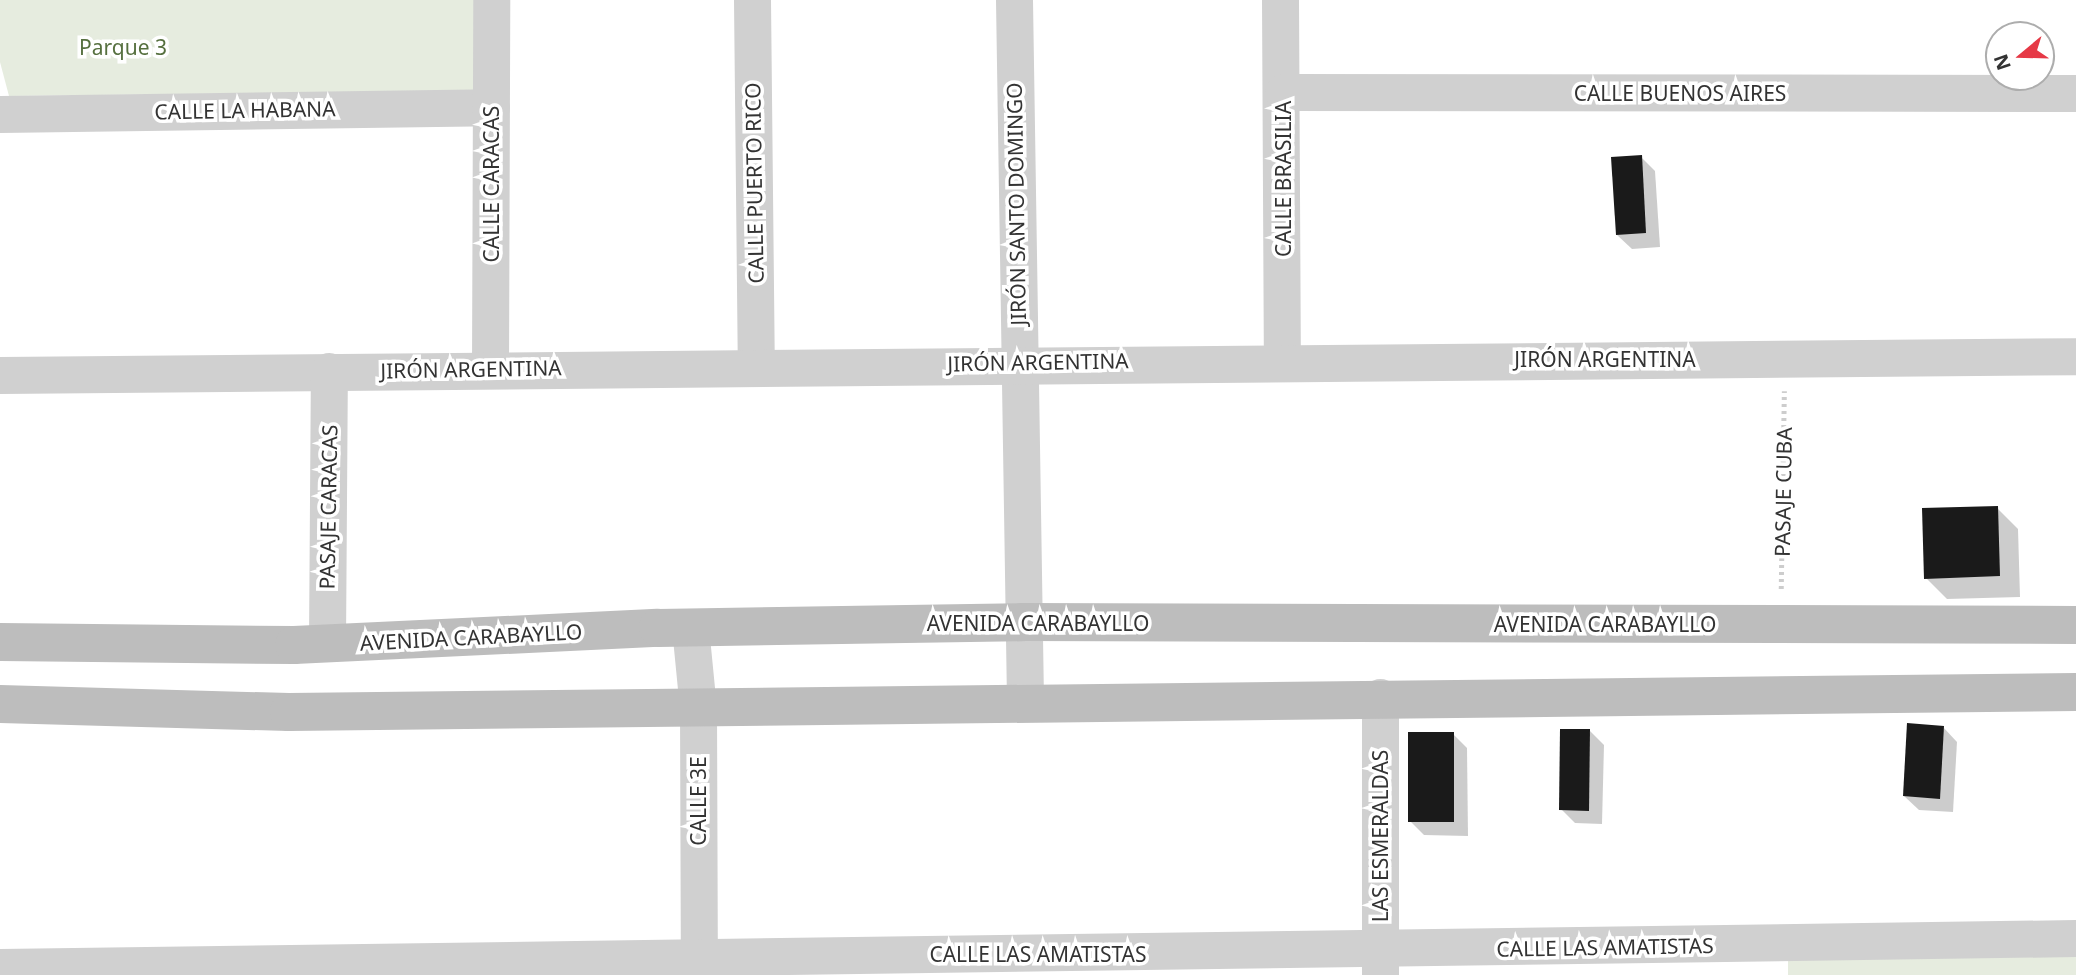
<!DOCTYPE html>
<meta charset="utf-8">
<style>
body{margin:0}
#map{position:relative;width:2076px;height:975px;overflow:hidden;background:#fff;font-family:"Noto Sans",sans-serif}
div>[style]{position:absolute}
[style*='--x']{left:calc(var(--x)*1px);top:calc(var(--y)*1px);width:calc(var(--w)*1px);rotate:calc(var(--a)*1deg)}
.green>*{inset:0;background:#e6ecdf}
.shadow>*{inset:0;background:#0003}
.building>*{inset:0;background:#1a1a1a}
.path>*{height:4.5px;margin-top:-2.25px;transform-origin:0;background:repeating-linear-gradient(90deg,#cdcdcd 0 3.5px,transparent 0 7px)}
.street>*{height:37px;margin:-18.5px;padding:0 18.5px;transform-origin:18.5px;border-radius:18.5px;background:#d0d0d0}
.secondary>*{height:38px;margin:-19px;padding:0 19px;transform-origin:19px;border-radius:19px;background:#bdbdbd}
span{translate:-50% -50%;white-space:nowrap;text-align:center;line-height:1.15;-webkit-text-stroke:7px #fff;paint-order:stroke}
.park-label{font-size:21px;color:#56703f}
.street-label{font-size:21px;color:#333}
.north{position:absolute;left:1985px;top:21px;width:70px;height:70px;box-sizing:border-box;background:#fff;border:2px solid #adadad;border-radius:50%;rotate:251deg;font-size:19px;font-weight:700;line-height:28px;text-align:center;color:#333}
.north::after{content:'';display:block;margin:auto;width:24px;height:32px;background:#e63946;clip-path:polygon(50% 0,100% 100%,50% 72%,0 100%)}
</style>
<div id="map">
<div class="green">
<div style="clip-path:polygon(0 0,474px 0,474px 91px,9px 96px,0 62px)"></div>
<div style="clip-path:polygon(2076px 951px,2076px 975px,1788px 975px,1788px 957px)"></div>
</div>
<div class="shadow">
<div style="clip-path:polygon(1641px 157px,1655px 171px,1660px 247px,1632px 249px,1617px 235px)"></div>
<div style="clip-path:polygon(1997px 508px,2018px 529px,2020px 597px,1947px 599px,1926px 578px)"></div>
<div style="clip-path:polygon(1943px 727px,1957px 742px,1953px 812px,1919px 810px,1904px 796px)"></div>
<div style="clip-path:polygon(1590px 731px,1604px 745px,1602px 824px,1575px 823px,1561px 809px)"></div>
<div style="clip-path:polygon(1453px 734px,1467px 748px,1468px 836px,1424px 835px,1410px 821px)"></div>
</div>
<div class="building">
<div style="clip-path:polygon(1642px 155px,1646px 233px,1616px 235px,1611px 157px)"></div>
<div style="clip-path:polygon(1998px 506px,2000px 576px,1924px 579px,1922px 508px)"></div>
<div style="clip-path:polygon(1907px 723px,1944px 726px,1940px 799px,1903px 796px)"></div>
<div style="clip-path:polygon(1560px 729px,1590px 729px,1589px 811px,1559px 810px)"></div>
<div style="clip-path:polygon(1408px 732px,1454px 732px,1454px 822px,1408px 822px)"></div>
</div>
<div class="path">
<div style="--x:1781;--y:589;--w:198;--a:-89.1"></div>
</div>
<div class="street">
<div style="--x:752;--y:0;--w:366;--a:89.4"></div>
<div style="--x:1014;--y:0;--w:702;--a:89.1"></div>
<div style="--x:1280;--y:0;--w:359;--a:89.7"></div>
<div style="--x:1283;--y:92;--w:793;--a:0.07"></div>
<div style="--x:0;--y:114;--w:491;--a:-0.8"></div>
<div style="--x:490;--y:369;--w:369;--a:-89.8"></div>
<div style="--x:0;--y:375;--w:2076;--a:-0.52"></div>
<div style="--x:690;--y:627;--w:81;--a:84.4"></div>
<div style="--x:698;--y:708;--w:267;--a:89.8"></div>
<div style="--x:327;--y:643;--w:272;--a:-89.6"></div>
<div style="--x:0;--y:967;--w:2076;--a:-0.8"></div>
<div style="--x:1380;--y:974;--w:277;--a:-90"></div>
</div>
<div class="secondary">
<div style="--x:0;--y:642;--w:294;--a:0.6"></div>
<div style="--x:294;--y:645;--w:364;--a:-2.7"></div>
<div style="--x:658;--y:628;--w:364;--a:-0.9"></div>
<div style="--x:1022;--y:622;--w:1054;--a:0.16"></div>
<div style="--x:0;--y:704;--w:289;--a:1.6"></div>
<div style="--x:289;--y:712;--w:1787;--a:-0.64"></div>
</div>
<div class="park-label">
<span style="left:123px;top:47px">Parque 3</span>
</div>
<div class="street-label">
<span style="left:1680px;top:93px">CALLE BUENOS AIRES</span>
<span style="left:245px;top:110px;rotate:-1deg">CALLE LA HABANA</span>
<span style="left:1283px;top:179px;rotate:-90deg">CALLE BRASILIA</span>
<span style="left:754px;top:183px;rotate:-91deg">CALLE PUERTO RICO</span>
<span style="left:491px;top:184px;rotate:-90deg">CALLE CARACAS</span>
<span style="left:1016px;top:204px;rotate:-91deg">JIRÓN SANTO DOMINGO</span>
<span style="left:1605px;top:359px">JIRÓN ARGENTINA</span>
<span style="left:1038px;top:362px;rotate:-1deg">JIRÓN ARGENTINA</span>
<span style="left:471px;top:369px;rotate:-1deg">JIRÓN ARGENTINA</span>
<span style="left:1783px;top:492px;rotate:-89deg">PASAJE CUBA</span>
<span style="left:328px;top:507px;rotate:-89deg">PASAJE CARACAS</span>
<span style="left:1038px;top:623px">AVENIDA CARABAYLLO</span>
<span style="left:1605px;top:624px">AVENIDA CARABAYLLO</span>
<span style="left:471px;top:637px;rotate:-3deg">AVENIDA CARABAYLLO</span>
<span style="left:698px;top:801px;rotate:-90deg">CALLE 3E</span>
<span style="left:1380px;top:836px;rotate:-90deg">LAS ESMERALDAS</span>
<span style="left:1605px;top:947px;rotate:-1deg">CALLE LAS AMATISTAS</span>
<span style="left:1038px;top:954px">CALLE LAS AMATISTAS</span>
</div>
<div class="north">N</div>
</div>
